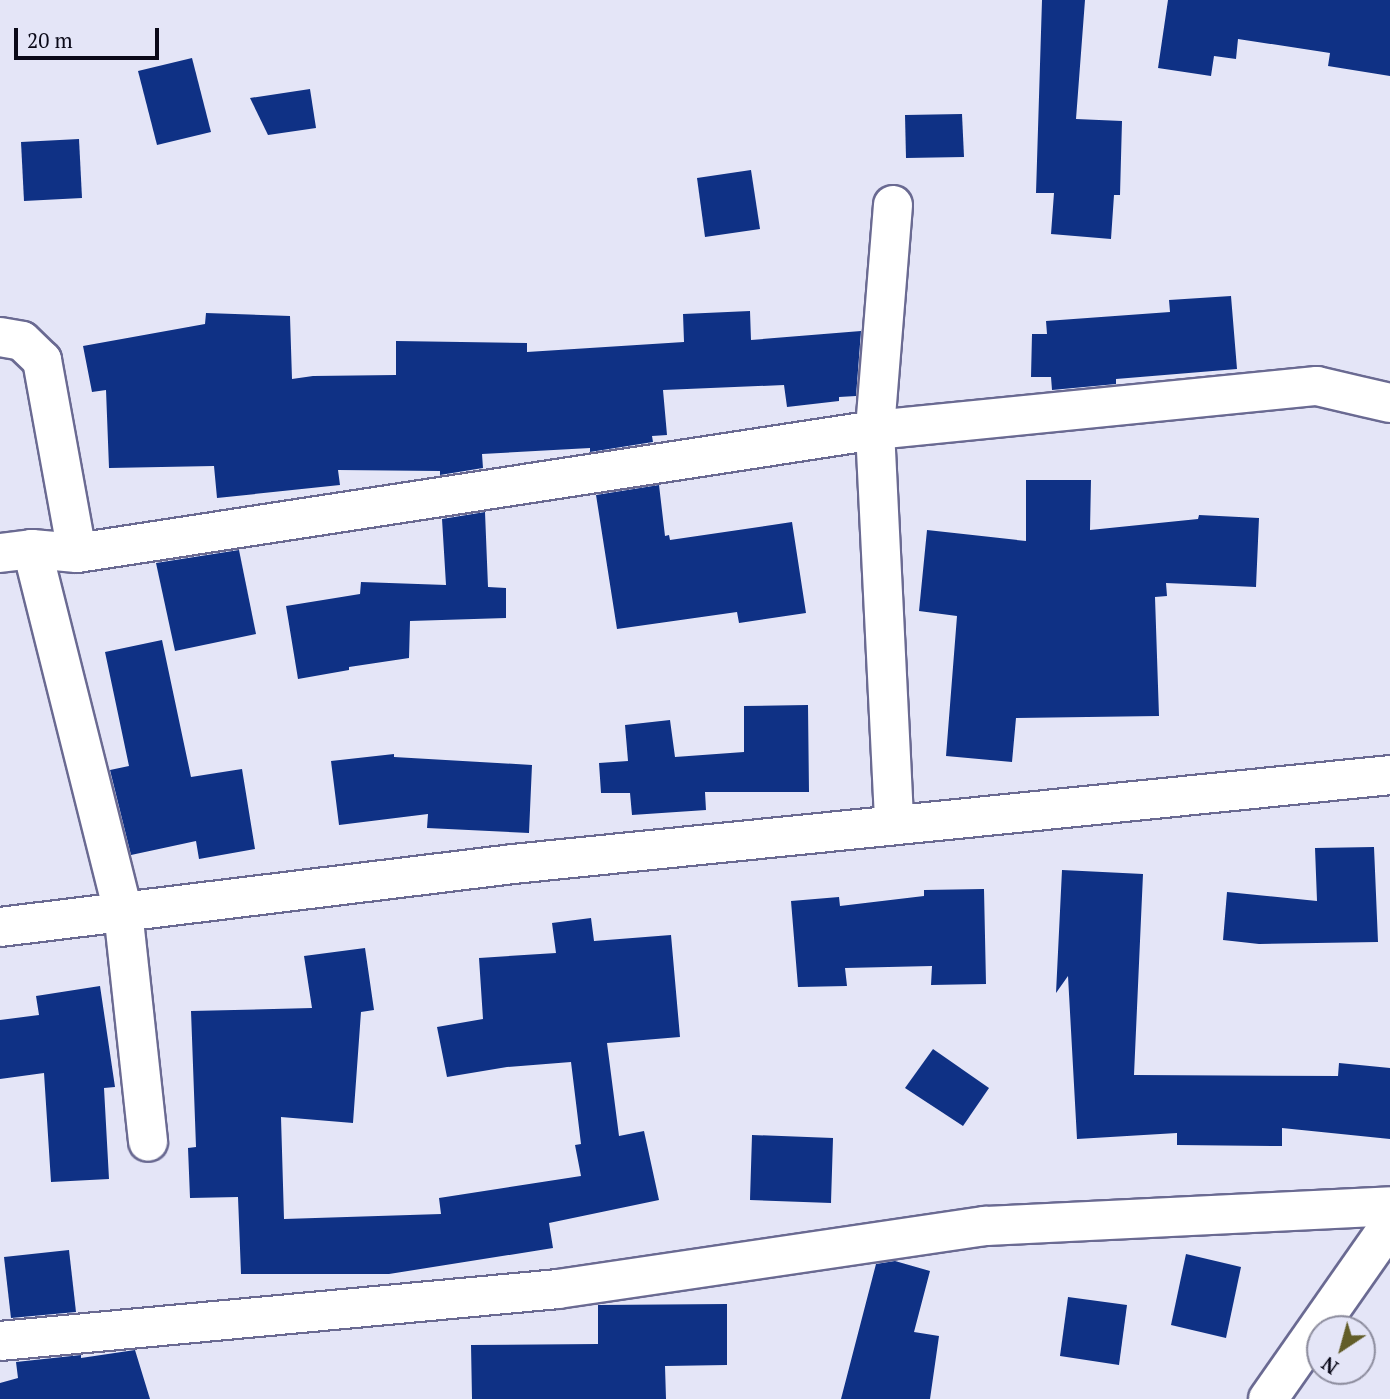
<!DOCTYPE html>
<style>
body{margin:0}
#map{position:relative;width:1390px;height:1399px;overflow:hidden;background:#e4e5f7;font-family:"PT Serif",serif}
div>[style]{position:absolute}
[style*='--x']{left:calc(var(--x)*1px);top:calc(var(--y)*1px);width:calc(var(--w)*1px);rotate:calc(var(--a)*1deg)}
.building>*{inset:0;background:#0f3185}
.roads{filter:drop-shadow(2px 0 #6a6a92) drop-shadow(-2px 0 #6a6a92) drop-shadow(0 2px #6a6a92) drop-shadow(0 -2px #6a6a92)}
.street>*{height:38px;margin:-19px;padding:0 19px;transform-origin:19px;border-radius:19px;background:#fff}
span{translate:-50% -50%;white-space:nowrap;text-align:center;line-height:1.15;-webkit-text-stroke:7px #e4e5f7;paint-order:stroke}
.north{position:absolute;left:1306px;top:1315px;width:70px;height:70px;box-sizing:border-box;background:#e4e5f7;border:2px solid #8d8d9e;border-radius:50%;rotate:216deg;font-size:19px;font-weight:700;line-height:28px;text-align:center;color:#0a0918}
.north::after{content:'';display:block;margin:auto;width:24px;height:32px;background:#625d29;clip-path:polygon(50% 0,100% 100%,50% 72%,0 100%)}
.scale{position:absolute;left:14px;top:28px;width:145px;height:32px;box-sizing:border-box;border:4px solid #0a0918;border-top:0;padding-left:9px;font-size:21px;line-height:24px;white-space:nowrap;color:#0a0918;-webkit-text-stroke:5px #e4e5f7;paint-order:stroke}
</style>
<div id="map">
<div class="building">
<div style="clip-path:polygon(1042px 0,1085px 0,1076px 119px,1122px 121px,1120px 195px,1114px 195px,1111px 239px,1051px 234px,1054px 193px,1036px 193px)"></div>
<div style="clip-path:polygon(1168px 0,1390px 0,1390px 76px,1328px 66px,1330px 53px,1238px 39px,1236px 59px,1214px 56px,1211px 76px,1158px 68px)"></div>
<div style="clip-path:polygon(192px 58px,211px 132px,157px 145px,138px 71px)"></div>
<div style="clip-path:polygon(310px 89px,316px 128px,268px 135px,250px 98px)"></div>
<div style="clip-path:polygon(962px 114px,964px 157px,906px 158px,905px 115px)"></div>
<div style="clip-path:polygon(79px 139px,82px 198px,24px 201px,21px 142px)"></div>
<div style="clip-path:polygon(751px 170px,760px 229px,705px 237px,697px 178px)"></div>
<div style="clip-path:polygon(1231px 296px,1237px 369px,1116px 379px,1116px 384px,1052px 390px,1051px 377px,1031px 377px,1032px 334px,1047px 334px,1046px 321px,1170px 312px,1169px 300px)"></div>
<div style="clip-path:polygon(750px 311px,751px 340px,861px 331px,856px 396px,839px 397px,839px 401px,787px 407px,784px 385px,663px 390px,667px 435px,652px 436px,653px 442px,590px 452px,590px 448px,482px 454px,483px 468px,440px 475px,440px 471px,338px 470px,340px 485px,217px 498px,214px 466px,109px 468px,106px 390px,92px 392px,83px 346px,205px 324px,206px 313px,290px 316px,292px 379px,313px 376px,396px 375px,396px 341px,527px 343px,527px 352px,684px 342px,683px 314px)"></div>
<div style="clip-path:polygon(1026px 480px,1091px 480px,1090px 530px,1198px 519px,1199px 515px,1259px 518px,1256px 587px,1166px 583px,1167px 596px,1155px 597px,1159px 716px,1016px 718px,1012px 762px,946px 756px,957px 616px,919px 611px,927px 530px,1026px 541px)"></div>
<div style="clip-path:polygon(659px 485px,665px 536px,669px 535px,670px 540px,792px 522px,806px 613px,739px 623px,737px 612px,617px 629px,596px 495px)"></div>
<div style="clip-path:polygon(485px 512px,488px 587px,506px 588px,506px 618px,410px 621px,409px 658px,349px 667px,349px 670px,298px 679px,286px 606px,360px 594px,361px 582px,446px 585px,442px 519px)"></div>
<div style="clip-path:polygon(239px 550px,256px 634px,175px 651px,156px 563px)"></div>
<div style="clip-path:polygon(162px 640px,191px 777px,242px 769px,255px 849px,199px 859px,196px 841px,131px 855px,110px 770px,129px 766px,105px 652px)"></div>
<div style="clip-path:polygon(808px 705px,809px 792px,705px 792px,706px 810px,632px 815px,630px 793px,601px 793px,599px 763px,628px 761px,625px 725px,670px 720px,675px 757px,744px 752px,744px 706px)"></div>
<div style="clip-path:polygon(394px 754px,394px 757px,532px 765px,529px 833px,427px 828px,428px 814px,339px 825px,331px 761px)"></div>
<div style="clip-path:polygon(1374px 847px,1378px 942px,1259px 944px,1223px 940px,1227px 892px,1317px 901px,1315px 848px)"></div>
<div style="clip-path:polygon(1062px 870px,1143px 874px,1134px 1075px,1338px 1076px,1339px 1063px,1390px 1068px,1390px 1139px,1282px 1128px,1282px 1146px,1177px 1145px,1177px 1133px,1077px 1139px,1068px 976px,1056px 993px)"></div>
<div style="clip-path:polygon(984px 889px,986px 984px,931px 985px,932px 966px,845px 968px,847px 986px,798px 987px,791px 901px,839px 897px,840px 906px,924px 896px,924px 890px)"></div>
<div style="clip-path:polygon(591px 918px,594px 941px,671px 935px,680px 1037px,607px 1043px,619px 1136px,644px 1131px,659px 1200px,549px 1223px,553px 1248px,389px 1274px,241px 1274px,238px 1197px,190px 1198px,188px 1148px,196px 1147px,191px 1011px,312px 1008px,304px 956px,365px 948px,374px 1010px,361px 1012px,353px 1123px,281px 1117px,284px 1219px,441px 1214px,439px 1198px,581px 1176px,575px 1145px,581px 1144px,571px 1062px,507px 1067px,447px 1077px,437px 1027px,483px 1019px,479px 958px,556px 953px,552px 923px)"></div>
<div style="clip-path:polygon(100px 986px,115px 1087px,104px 1088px,109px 1179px,51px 1182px,44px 1073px,0 1079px,0 1020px,39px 1015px,36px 996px)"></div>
<div style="clip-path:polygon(933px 1049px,989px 1088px,963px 1126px,905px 1088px)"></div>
<div style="clip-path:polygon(752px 1135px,833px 1138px,831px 1203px,750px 1200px)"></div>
<div style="clip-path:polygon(69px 1250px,76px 1312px,11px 1318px,4px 1257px)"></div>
<div style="clip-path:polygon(1186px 1254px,1241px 1267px,1226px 1338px,1171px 1325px)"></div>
<div style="clip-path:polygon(895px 1261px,930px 1271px,914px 1332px,939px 1336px,930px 1399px,841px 1399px,876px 1264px)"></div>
<div style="clip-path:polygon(1068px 1297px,1127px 1305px,1119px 1365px,1060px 1356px)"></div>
<div style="clip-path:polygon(727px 1304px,727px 1365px,665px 1366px,666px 1399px,472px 1399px,471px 1345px,598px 1344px,598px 1305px)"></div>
<div style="clip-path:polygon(135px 1350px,150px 1399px,0 1399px,0 1383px,18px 1378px,16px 1362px,81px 1355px,81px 1358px)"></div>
</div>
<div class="roads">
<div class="street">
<div style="--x:893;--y:205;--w:226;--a:94.6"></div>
<div style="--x:875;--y:430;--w:394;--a:87.2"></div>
<div style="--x:0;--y:337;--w:22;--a:10"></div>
<div style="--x:22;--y:341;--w:28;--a:44"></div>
<div style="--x:42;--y:360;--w:196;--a:79.7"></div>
<div style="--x:32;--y:549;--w:373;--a:75.9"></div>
<div style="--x:123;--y:911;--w:232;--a:83.8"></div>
<div style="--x:0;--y:553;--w:32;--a:-7"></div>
<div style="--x:32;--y:549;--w:45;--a:5.1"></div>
<div style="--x:77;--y:553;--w:807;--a:-8.76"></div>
<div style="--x:875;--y:430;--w:444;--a:-5.7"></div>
<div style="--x:1317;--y:386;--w:75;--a:13.1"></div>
<div style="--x:0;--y:927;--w:517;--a:-7"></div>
<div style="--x:513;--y:864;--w:882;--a:-5.79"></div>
<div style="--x:0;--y:1341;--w:560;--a:-5.32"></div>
<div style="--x:558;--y:1289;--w:432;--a:-8.4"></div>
<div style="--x:985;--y:1226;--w:405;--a:-2.8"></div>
<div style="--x:1268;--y:1399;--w:213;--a:-55"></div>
</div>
</div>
<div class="north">N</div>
<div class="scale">20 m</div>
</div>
